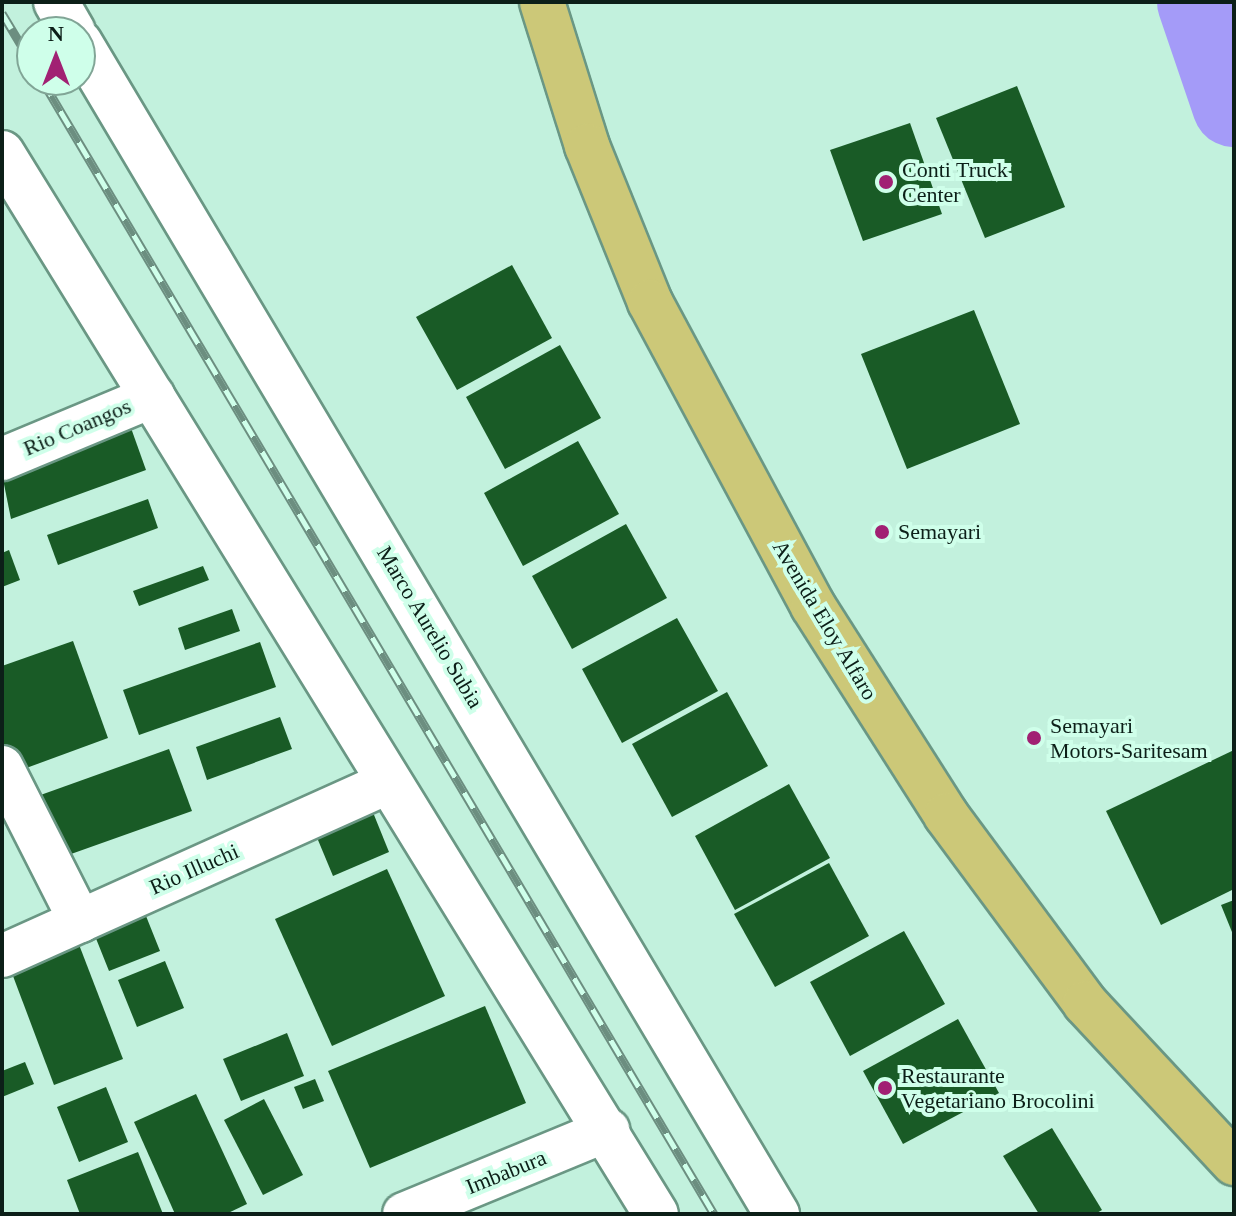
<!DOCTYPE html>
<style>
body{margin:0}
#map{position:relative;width:1236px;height:1216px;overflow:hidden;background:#c2f1dd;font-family:"Times New Roman",serif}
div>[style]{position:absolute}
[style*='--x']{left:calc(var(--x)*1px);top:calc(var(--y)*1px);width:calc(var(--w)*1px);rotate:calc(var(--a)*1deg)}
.river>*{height:84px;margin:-42px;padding:0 42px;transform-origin:42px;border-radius:42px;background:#a49bf8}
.building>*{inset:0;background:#195b26}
.roads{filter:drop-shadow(2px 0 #6a9784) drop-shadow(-2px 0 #6a9784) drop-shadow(0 2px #6a9784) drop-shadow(0 -2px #6a9784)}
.minor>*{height:42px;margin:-21px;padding:0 21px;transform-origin:21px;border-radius:21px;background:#fff}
.secondary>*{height:44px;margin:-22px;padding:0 22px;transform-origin:22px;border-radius:22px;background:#fff}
.primary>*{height:44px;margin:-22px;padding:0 22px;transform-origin:22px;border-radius:22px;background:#ccc878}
.rail>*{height:9px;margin-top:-4.5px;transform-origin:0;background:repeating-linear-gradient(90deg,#cfffea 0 18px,#6c8e80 0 36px);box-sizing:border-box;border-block:2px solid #6c8e80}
.dots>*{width:22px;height:22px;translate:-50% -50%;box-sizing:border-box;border:4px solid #cfffea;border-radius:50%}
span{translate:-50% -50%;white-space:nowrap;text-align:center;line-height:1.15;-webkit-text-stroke:8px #cfffea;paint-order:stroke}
.poi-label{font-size:22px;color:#0c1f18}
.left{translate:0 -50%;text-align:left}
.street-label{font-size:22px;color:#0c1f18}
.frame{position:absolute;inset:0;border:4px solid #0c1f18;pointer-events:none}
.north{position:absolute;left:16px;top:16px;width:80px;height:80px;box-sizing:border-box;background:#cfffea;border:2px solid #81a596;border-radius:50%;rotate:0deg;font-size:22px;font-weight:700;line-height:32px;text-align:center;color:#0c1f18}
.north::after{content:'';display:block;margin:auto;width:28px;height:36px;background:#a12173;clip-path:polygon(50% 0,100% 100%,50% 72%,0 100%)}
</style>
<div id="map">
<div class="river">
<div style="--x:1199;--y:2;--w:109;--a:71.2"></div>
</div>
<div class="building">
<div style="clip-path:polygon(1017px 86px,1065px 207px,985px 238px,936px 118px)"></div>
<div style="clip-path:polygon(910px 123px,942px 214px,863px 241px,830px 150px)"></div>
<div style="clip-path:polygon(512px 265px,552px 338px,457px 390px,416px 317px)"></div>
<div style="clip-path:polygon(974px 310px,1020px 424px,907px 469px,861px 354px)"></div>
<div style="clip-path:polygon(560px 345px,601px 418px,505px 469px,466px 397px)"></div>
<div style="clip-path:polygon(131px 428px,146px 470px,11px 519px,2px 474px)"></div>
<div style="clip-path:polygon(578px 441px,619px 514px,523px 566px,484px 493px)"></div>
<div style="clip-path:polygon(148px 499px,158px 528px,58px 565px,47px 535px)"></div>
<div style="clip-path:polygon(626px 524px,667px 598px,572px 649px,532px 576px)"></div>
<div style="clip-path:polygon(9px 550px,20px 580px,2px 587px,2px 553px)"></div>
<div style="clip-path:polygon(203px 566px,209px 580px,139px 606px,133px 591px)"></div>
<div style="clip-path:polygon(232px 609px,240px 631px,185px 650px,178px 628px)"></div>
<div style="clip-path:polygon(677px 618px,718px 691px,622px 743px,582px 669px)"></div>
<div style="clip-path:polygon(73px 641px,108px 738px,10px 774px,2px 753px,2px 666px)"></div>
<div style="clip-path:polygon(260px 642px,276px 687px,139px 735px,123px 690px)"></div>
<div style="clip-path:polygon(727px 692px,768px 766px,672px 817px,632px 744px)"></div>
<div style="clip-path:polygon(280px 717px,292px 749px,207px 780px,196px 747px)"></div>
<div style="clip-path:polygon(169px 749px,192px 811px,57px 859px,35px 797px)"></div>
<div style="clip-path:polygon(1234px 750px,1234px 889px,1161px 925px,1106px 811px)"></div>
<div style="clip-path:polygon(789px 784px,830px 858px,735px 910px,695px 836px)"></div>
<div style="clip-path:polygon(370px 805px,389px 852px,333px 876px,313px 828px)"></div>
<div style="clip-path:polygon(829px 863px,869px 936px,775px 987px,734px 914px)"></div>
<div style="clip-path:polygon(387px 869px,445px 996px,332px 1046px,275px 919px)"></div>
<div style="clip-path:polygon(1234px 900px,1234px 937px,1221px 905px)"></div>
<div style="clip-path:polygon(142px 906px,160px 951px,109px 971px,91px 926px)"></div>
<div style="clip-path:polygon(904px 931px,945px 1004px,850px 1056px,810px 982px)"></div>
<div style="clip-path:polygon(78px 942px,123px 1059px,54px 1085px,10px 968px)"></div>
<div style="clip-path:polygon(165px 961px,184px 1008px,137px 1027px,118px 980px)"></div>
<div style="clip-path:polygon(485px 1006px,526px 1103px,370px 1168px,328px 1071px)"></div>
<div style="clip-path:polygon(958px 1019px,999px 1093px,903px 1144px,863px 1071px)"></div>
<div style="clip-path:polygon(287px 1033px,304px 1076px,241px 1101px,223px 1059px)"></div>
<div style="clip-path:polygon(25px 1062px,34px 1084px,2px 1097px,2px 1071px)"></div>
<div style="clip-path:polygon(315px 1079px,324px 1101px,303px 1109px,294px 1087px)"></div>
<div style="clip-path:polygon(106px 1087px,128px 1142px,79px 1162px,57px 1107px)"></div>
<div style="clip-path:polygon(196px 1094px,247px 1204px,226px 1214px,175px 1214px,134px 1122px)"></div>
<div style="clip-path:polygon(264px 1099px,303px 1175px,263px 1195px,224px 1120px)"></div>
<div style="clip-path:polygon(1052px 1128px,1102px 1210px,1095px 1214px,1039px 1214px,1003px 1156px)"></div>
<div style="clip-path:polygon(138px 1152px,163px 1214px,80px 1214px,67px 1180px)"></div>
</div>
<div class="roads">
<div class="minor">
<div style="--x:2;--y:459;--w:164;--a:-22.6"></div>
<div style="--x:2;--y:767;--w:173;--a:63.1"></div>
<div style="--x:2;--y:956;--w:422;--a:-24.2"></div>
<div style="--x:404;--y:1214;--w:221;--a:-22.4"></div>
</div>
<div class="secondary">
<div style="--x:56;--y:2;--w:34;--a:60"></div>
<div style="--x:80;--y:43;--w:1363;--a:59.24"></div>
<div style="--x:2;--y:153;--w:1246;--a:58.35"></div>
</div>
<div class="primary">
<div style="--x:542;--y:2;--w:151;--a:72.6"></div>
<div style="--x:587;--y:146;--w:168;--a:68"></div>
<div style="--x:650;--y:302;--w:345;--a:61.8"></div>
<div style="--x:813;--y:606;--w:248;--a:57.5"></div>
<div style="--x:946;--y:815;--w:234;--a:53.5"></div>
<div style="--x:1085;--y:1003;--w:219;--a:47"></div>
</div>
</div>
<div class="rail">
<div style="--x:2;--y:13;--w:58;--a:59"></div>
<div style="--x:42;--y:80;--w:1318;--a:59.35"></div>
</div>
<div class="dots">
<div style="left:886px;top:182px;background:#a12173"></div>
<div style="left:882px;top:532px;background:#a12173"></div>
<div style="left:1034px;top:738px;background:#a12173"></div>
<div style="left:885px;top:1088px;background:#a12173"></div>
</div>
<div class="poi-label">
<span class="left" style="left:902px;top:182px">Conti Truck<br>Center</span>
<span class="left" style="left:898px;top:532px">Semayari</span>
<span class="left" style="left:1050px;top:738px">Semayari<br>Motors-Saritesam</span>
<span class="left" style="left:901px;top:1088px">Restaurante<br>Vegetariano Brocolini</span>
</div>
<div class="street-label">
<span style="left:77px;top:427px;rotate:-23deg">Rio Coangos</span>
<span style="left:825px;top:620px;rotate:59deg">Avenida Eloy Alfaro</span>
<span style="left:430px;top:627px;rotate:59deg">Marco Aurelio Subia</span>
<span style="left:194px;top:869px;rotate:-24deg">Rio Illuchi</span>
<span style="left:506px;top:1172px;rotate:-22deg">Imbabura</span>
</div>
<div class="frame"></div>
<div class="north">N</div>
</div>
